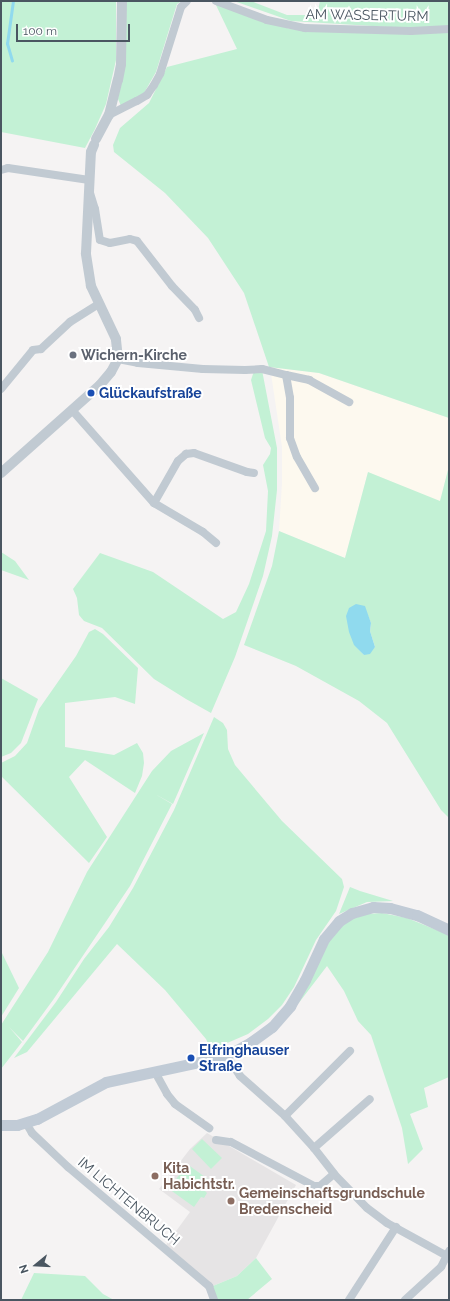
<!DOCTYPE html>
<meta charset="utf-8">
<style>
body{margin:0}
#map{position:relative;width:450px;height:1301px;overflow:hidden;background:#f5f3f3;font-family:Raleway,sans-serif}
div>[style]{position:absolute}
[style*='--x']{left:calc(var(--x)*1px);top:calc(var(--y)*1px);width:calc(var(--w)*1px);rotate:calc(var(--a)*1deg)}
.commercial>*{inset:0;background:#fdf9ef}
.education>*{inset:0;background:#e6e4e5}
.green>*{inset:0;background:#c3f1d5}
.water>*{inset:0;background:#90daee}
.stream>*{height:2.5px;margin:-1.25px;padding:0 1.25px;transform-origin:1.25px;border-radius:1.25px;background:#90daee}
.minor>*{height:8px;margin:-4px;padding:0 4px;transform-origin:4px;border-radius:4px;background:#c1cad2}
.tertiary>*{height:10px;margin:-5px;padding:0 5px;transform-origin:5px;border-radius:5px;background:#c1cad2}
.secondary>*{height:11px;margin:-5.5px;padding:0 5.5px;transform-origin:5.5px;border-radius:5.5px;background:#c1cbd6}
.dots>*{width:11px;height:11px;translate:-50% -50%;box-sizing:border-box;border:2px solid #fff;border-radius:50%}
span{translate:-50% -50%;white-space:nowrap;text-align:center;line-height:1.15;-webkit-text-stroke:4px #fff;paint-order:stroke}
.street-label{font-size:14px;color:#4a5661}
.worship-label{font-size:14px;color:#5b616d;font-weight:700}
.left{translate:0 -50%;text-align:left}
.transit-label{font-size:14px;color:#164399;font-weight:700}
.education-label{font-size:14px;color:#785e54;font-weight:700}
.frame{position:absolute;inset:0;border:2px solid #4a5661;pointer-events:none}
.north{position:absolute;left:16px;top:1245px;width:40px;height:40px;-webkit-text-stroke:3px #fff;paint-order:stroke;rotate:252deg;font-size:11px;font-weight:700;line-height:16px;text-align:center;color:#4a5661}
.north::after{content:'';display:block;margin:auto;width:14px;height:18px;background:#4a5661;clip-path:polygon(50% 0,100% 100%,50% 72%,0 100%)}
.scale{position:absolute;left:16px;top:24px;width:114px;height:18px;box-sizing:border-box;border:2px solid #4a5661;border-top:0;padding-left:5px;font-size:12px;line-height:14px;white-space:nowrap;color:#4a5661;-webkit-text-stroke:3px #fff;paint-order:stroke}
</style>
<div id="map">
<div class="commercial">
<div style="clip-path:polygon(270px 367px,319px 373px,449px 418px,449px 466px,440px 502px,368px 472px,345px 558px,279px 531px,282px 483px,282px 447px)"></div>
</div>
<div class="education">
<div style="clip-path:polygon(207px 1133px,296px 1185px,256px 1258px,237px 1276px,213px 1286px,166px 1245px,190px 1212px,159px 1189px,190px 1149px)"></div>
</div>
<div class="green">
<div style="clip-path:polygon(1px 1px,116px 1px,116px 60px,106px 104px,95px 129px,85px 148px,1px 132px)"></div>
<div style="clip-path:polygon(125px 1px,182px 1px,177px 4px,156px 72px,144px 93px,121px 106px,118px 99px)"></div>
<div style="clip-path:polygon(234px 1px,251px 1px,287px 15px,317px 15px,320px 1px,449px 1px,449px 26px,405px 28px,291px 21px)"></div>
<div style="clip-path:polygon(215px 3px,290px 29px,389px 34px,449px 32px,449px 418px,319px 373px,269px 367px,244px 293px,208px 238px,165px 193px,114px 152px,113px 145px,120px 128px,149px 103px,167px 67px,237px 49px)"></div>
<div style="clip-path:polygon(262px 370px,277px 448px,277px 490px,272px 536px,263px 576px,235px 657px,211px 713px,186px 699px,154px 679px,102px 628px,84px 621px,79px 615px,77px 598px,73px 589px,100px 553px,153px 572px,223px 619px,236px 612px,249px 584px,266px 531px,268px 491px,263px 465px,270px 454px,271px 448px,265px 438px,251px 380px,254px 371px)"></div>
<div style="clip-path:polygon(evenodd,449px 466px,449px 818px,441px 810px,387px 723px,359px 701px,296px 666px,244px 645px,272px 566px,279px 531px,345px 558px,368px 472px,440px 501px,449px 466px,364px 606px,371px 623px,370px 631px,375px 647px,364px 655px,354px 644px,364px 606px)"></div>
<div style="clip-path:polygon(1px 552px,15px 561px,29px 580px,1px 570px)"></div>
<div style="clip-path:polygon(95px 629px,103px 634px,138px 668px,135px 704px,115px 697px,65px 703px,65px 747px,114px 755px,137px 743px,143px 753px,144px 763px,142px 776px,135px 793px,85px 760px,69px 777px,107px 837px,89px 863px,1px 776px,1px 763px,15px 756px,27px 743px,39px 709px,76px 656px,89px 632px)"></div>
<div style="clip-path:polygon(1px 678px,38px 699px,21px 743px,11px 753px,1px 757px)"></div>
<div style="clip-path:polygon(214px 717px,223px 723px,227px 730px,228px 749px,235px 765px,282px 821px,342px 879px,344px 887px,336px 911px,316px 940px,294px 987px,282px 1005px,268px 1019px,248px 1034px,211px 1050px,206px 1039px,165px 990px,117px 944px,27px 1052px,14px 1058px,56px 1002px,84px 959px,109px 927px,133px 888px,174px 810px)"></div>
<div style="clip-path:polygon(204px 733px,173px 804px,155px 794px,172px 804px,130px 886px,53px 1000px,23px 1041px,9px 1027px,22px 1042px,1px 1069px,1px 1025px,48px 952px,87px 872px,152px 771px,171px 751px)"></div>
<div style="clip-path:polygon(350px 887px,360px 891px,393px 901px,367px 902px,339px 914px)"></div>
<div style="clip-path:polygon(382px 913px,407px 918px,449px 935px,449px 1077px,424px 1088px,428px 1107px,410px 1114px,423px 1149px,408px 1164px,402px 1128px,371px 1035px,358px 1021px,344px 991px,327px 966px,298px 1004px,331px 938px,339px 928px,352px 919px,367px 914px)"></div>
<div style="clip-path:polygon(1px 951px,19px 988px,1px 1017px)"></div>
<div style="clip-path:polygon(202px 1139px,222px 1158px,211px 1169px,192px 1149px)"></div>
<div style="clip-path:polygon(187px 1164px,212px 1182px,205px 1191px,207px 1193px,204px 1198px,201px 1197px,194px 1207px,169px 1189px)"></div>
<div style="clip-path:polygon(256px 1258px,272px 1279px,247px 1300px,215px 1300px,213px 1286px,237px 1276px)"></div>
<div style="clip-path:polygon(34px 1273px,85px 1276px,103px 1294px,114px 1300px,21px 1300px)"></div>
</div>
<div class="water">
<div style="clip-path:polygon(356px 604px,365px 606px,371px 623px,370px 631px,375px 647px,370px 654px,364px 655px,354px 645px,349px 632px,346px 616px,349px 608px)"></div>
</div>
<div class="stream">
<div style="--x:12;--y:61;--w:18;--a:-106"></div>
<div style="--x:7;--y:44;--w:43;--a:-82.1"></div>
</div>
<div class="minor">
<div style="--x:216;--y:1;--w:54;--a:20.4"></div>
<div style="--x:267;--y:20;--w:39;--a:12"></div>
<div style="--x:305;--y:28;--w:106;--a:1.6"></div>
<div style="--x:411;--y:31;--w:38;--a:-3"></div>
<div style="--x:109;--y:115;--w:31;--a:-27"></div>
<div style="--x:137;--y:101;--w:12;--a:-31"></div>
<div style="--x:147;--y:95;--w:12;--a:-55"></div>
<div style="--x:154;--y:85;--w:13;--a:-61"></div>
<div style="--x:160;--y:74;--w:70;--a:-72.6"></div>
<div style="--x:181;--y:7;--w:8;--a:-45"></div>
<div style="--x:1;--y:170;--w:7;--a:-16"></div>
<div style="--x:8;--y:168;--w:82;--a:8.4"></div>
<div style="--x:90;--y:193;--w:17;--a:73"></div>
<div style="--x:95;--y:209;--w:31;--a:81"></div>
<div style="--x:100;--y:240;--w:10;--a:17"></div>
<div style="--x:110;--y:243;--w:20;--a:-11"></div>
<div style="--x:130;--y:239;--w:7;--a:16"></div>
<div style="--x:137;--y:241;--w:57;--a:52.1"></div>
<div style="--x:172;--y:286;--w:33;--a:46"></div>
<div style="--x:195;--y:310;--w:9;--a:63"></div>
<div style="--x:118;--y:359;--w:20;--a:11"></div>
<div style="--x:138;--y:363;--w:65;--a:5.3"></div>
<div style="--x:203;--y:369;--w:42;--a:1.4"></div>
<div style="--x:245;--y:370;--w:17;--a:-3"></div>
<div style="--x:262;--y:369;--w:25;--a:14"></div>
<div style="--x:286;--y:375;--w:23;--a:80"></div>
<div style="--x:290;--y:398;--w:40;--a:90"></div>
<div style="--x:290;--y:438;--w:20;--a:70"></div>
<div style="--x:297;--y:457;--w:36;--a:60"></div>
<div style="--x:286;--y:375;--w:24;--a:12"></div>
<div style="--x:309;--y:380;--w:46;--a:28.8"></div>
<div style="--x:1;--y:389;--w:50;--a:-50.6"></div>
<div style="--x:33;--y:350;--w:8;--a:-7"></div>
<div style="--x:41;--y:349;--w:40;--a:-43"></div>
<div style="--x:70;--y:322;--w:34;--a:-32"></div>
<div style="--x:72;--y:410;--w:124;--a:48.6"></div>
<div style="--x:154;--y:503;--w:57;--a:30.6"></div>
<div style="--x:203;--y:532;--w:17;--a:40"></div>
<div style="--x:154;--y:503;--w:48;--a:-60.3"></div>
<div style="--x:178;--y:461;--w:11;--a:-41"></div>
<div style="--x:186;--y:454;--w:8;--a:-7"></div>
<div style="--x:194;--y:453;--w:56;--a:19.7"></div>
<div style="--x:247;--y:472;--w:7;--a:8"></div>
<div style="--x:226;--y:1055;--w:25;--a:56"></div>
<div style="--x:240;--y:1076;--w:60;--a:41.6"></div>
<div style="--x:285;--y:1116;--w:43;--a:47.8"></div>
<div style="--x:314;--y:1148;--w:33;--a:52"></div>
<div style="--x:334;--y:1174;--w:47;--a:45.9"></div>
<div style="--x:367;--y:1208;--w:25;--a:37"></div>
<div style="--x:387;--y:1223;--w:68;--a:28.8"></div>
<div style="--x:155;--y:1072;--w:25;--a:61"></div>
<div style="--x:167;--y:1094;--w:13;--a:51"></div>
<div style="--x:175;--y:1104;--w:42;--a:35.2"></div>
<div style="--x:285;--y:1116;--w:92;--a:-45"></div>
<div style="--x:26;--y:1123;--w:12;--a:59"></div>
<div style="--x:32;--y:1133;--w:50;--a:43.4"></div>
<div style="--x:68;--y:1167;--w:185;--a:40.2"></div>
<div style="--x:209;--y:1286;--w:15;--a:70"></div>
<div style="--x:216;--y:1140;--w:15;--a:8"></div>
<div style="--x:231;--y:1142;--w:94;--a:27.9"></div>
<div style="--x:314;--y:1186;--w:6;--a:0"></div>
<div style="--x:320;--y:1186;--w:18;--a:-41"></div>
<div style="--x:314;--y:1148;--w:74;--a:-41.2"></div>
<div style="--x:349;--y:1300;--w:87;--a:-57.2"></div>
<div style="--x:405;--y:1300;--w:49;--a:-42.5"></div>
<div style="--x:441;--y:1267;--w:18;--a:-63"></div>
</div>
<div class="tertiary">
<div style="--x:96;--y:139;--w:27;--a:-62"></div>
<div style="--x:109;--y:115;--w:36;--a:-76"></div>
<div style="--x:118;--y:80;--w:16;--a:-79"></div>
<div style="--x:121;--y:64;--w:63;--a:-89.1"></div>
<div style="--x:1;--y:473;--w:132;--a:-41.6"></div>
<div style="--x:100;--y:385;--w:17;--a:-50"></div>
<div style="--x:111;--y:372;--w:15;--a:-62"></div>
<div style="--x:118;--y:359;--w:20;--a:-96"></div>
<div style="--x:116;--y:339;--w:59;--a:-115.3"></div>
<div style="--x:91;--y:286;--w:33;--a:-99"></div>
<div style="--x:86;--y:253;--w:101;--a:-87.2"></div>
<div style="--x:91;--y:152;--w:8;--a:-67"></div>
</div>
<div class="secondary">
<div style="--x:1;--y:1125;--w:16;--a:0"></div>
<div style="--x:17;--y:1125;--w:21;--a:-17"></div>
<div style="--x:37;--y:1119;--w:78;--a:-28.2"></div>
<div style="--x:106;--y:1082;--w:109;--a:-12.1"></div>
<div style="--x:213;--y:1059;--w:23;--a:-20"></div>
<div style="--x:235;--y:1051;--w:18;--a:-29"></div>
<div style="--x:251;--y:1042;--w:26;--a:-36"></div>
<div style="--x:272;--y:1027;--w:28;--a:-49"></div>
<div style="--x:290;--y:1006;--w:30;--a:-60"></div>
<div style="--x:305;--y:980;--w:45;--a:-65.1"></div>
<div style="--x:324;--y:939;--w:23;--a:-50"></div>
<div style="--x:339;--y:921;--w:15;--a:-32"></div>
<div style="--x:352;--y:913;--w:22;--a:-16"></div>
<div style="--x:373;--y:907;--w:17;--a:3"></div>
<div style="--x:390;--y:908;--w:28;--a:15"></div>
<div style="--x:417;--y:915;--w:35;--a:25"></div>
</div>
<div class="dots">
<div style="left:73px;top:355px;background:#6b7280"></div>
<div style="left:91px;top:393px;background:#1a4fb4"></div>
<div style="left:191px;top:1058px;background:#1a4fb4"></div>
<div style="left:155px;top:1176px;background:#8d6e63"></div>
<div style="left:231px;top:1201px;background:#8d6e63"></div>
</div>
<div class="street-label">
<span style="left:367px;top:15px;rotate:1deg">AM WASSERTURM</span>
<span style="left:129px;top:1201px;rotate:40deg">IM LICHTENBRUCH</span>
</div>
<div class="worship-label">
<span class="left" style="left:81px;top:355px">Wichern-Kirche</span>
</div>
<div class="transit-label">
<span class="left" style="left:99px;top:393px">Glückaufstraße</span>
<span class="left" style="left:199px;top:1058px">Elfringhauser<br>Straße</span>
</div>
<div class="education-label">
<span class="left" style="left:163px;top:1176px">Kita<br>Habichtstr.</span>
<span class="left" style="left:239px;top:1201px">Gemeinschaftsgrundschule<br>Bredenscheid</span>
</div>
<div class="frame"></div>
<div class="north">N</div>
<div class="scale">100 m</div>
</div>
